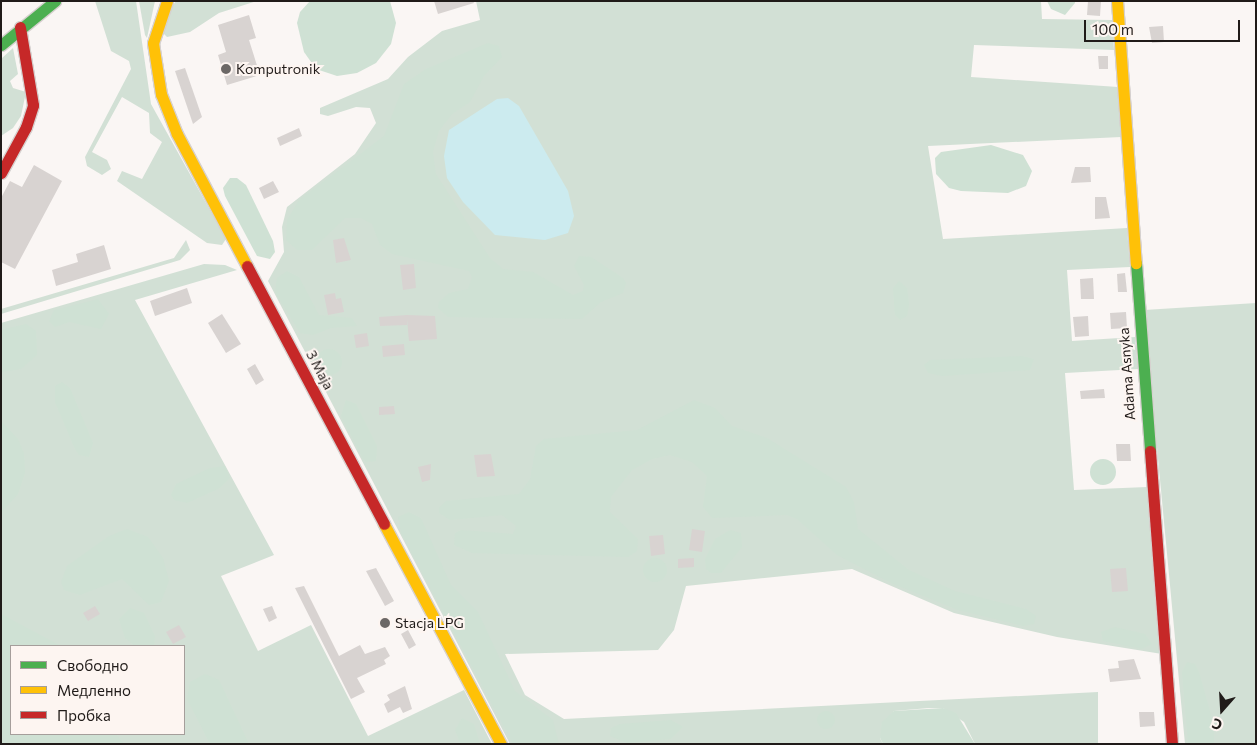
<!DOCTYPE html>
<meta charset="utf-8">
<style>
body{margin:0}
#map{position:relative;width:1257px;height:745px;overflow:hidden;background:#faf6f4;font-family:Commissioner,sans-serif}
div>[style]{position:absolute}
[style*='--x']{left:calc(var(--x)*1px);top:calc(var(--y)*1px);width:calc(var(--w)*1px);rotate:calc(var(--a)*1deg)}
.green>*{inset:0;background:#d2e0d5}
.forest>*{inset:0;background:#cfe1d4}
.round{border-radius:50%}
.water>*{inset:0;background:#ccebef}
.building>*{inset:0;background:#d8d3d1}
.roads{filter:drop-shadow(1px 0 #d6d1cf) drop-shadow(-1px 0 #d6d1cf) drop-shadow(0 1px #d6d1cf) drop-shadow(0 -1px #d6d1cf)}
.fast>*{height:11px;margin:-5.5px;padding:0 5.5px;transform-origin:5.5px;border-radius:5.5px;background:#4caf50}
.slow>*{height:11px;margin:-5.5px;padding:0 5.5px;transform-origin:5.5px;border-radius:5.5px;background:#ffc107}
.jam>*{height:11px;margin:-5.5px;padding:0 5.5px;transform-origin:5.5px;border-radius:5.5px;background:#c62828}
.dots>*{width:14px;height:14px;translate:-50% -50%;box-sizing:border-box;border:2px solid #fdf5f1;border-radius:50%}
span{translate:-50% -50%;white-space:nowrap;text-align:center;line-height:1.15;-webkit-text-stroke:4px #fdf5f1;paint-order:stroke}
.poi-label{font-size:14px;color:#201b19}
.left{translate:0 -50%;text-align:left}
.street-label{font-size:14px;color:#201b19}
.frame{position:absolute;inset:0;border:2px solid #201b19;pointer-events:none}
.legend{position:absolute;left:10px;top:645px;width:175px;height:90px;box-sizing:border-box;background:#fdf5f1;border:1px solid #a59e9b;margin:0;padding:6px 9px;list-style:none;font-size:15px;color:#201b19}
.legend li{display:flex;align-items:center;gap:10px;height:25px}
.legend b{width:25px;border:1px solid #a59e9b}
.north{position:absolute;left:1197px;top:685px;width:50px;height:50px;-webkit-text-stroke:4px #fdf5f1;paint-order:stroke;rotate:199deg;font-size:14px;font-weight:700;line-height:20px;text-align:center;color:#201b19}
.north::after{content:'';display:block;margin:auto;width:18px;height:22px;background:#201b19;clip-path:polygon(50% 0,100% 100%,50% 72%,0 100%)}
.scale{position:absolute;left:1084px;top:20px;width:156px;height:22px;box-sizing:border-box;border:2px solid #201b19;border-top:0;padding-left:6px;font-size:15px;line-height:18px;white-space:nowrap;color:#201b19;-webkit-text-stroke:4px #fdf5f1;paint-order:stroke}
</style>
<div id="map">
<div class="green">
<div style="clip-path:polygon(95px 1px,136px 1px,151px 104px,226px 239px,222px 245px,207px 243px,117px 181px,122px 171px,142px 179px,162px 142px,150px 133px,149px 113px,122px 97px,92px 152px,107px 160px,111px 169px,102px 175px,87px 166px,85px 157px,131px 69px,129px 61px,111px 51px)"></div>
<div style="clip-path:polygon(139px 1px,155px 1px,147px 38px,145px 35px)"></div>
<div style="clip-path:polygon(176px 1px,257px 1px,219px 13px,190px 32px,167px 37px,163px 33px,166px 15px)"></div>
<div style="clip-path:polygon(476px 1px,1041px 1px,1042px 19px,1112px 20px,1114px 50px,974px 45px,971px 77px,1118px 87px,1121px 137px,928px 146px,943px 239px,1127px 228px,1130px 267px,1067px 270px,1072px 341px,1135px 337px,1138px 369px,1065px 373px,1074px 490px,1147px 487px,1162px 654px,1057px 637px,954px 613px,852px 569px,686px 586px,674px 630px,658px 650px,505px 654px,525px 695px,564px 719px,1098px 692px,1098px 744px,975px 744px,964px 722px,943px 708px,929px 708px,894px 711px,880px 738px,883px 744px,510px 744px,268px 281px,284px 252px,282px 227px,287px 207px,355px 154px,376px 123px,370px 108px,356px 107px,328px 116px,320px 114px,320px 108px,388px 79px,408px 57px,442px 31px,480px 20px)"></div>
<div style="clip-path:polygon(13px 48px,18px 74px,10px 81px,13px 88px,26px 92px,21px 116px,13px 128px,1px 136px,1px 59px)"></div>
<div style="clip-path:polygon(186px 240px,190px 250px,180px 260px,1px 314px,1px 309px,174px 258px)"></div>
<div style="clip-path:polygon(evenodd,204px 264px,225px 265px,237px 270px,135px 300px,274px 555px,221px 576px,258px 651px,311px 625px,368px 736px,464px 690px,492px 744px,1px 744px,1px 323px,204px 264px,11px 646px,184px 646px,184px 734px,11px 734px,11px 646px)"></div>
<div style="clip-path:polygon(1256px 303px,1256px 744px,1185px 744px,1144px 310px)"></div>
</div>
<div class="forest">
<div style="clip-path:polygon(310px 1px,390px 1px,396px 23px,391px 44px,376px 63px,357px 73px,337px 76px,316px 69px,304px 52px,297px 23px,300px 12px)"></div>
<div style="clip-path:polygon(1047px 1px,1075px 1px,1075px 3px,1065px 15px,1051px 9px)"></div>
<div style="clip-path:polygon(488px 43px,499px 46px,502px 57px,484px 76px,470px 102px,452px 114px,439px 131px,433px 152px,436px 174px,490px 258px,503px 269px,533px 272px,573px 295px,583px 291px,584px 285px,574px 266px,579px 256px,591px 257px,623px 278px,626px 283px,623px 293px,601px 302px,582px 319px,448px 317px,438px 308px,439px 302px,449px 293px,468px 289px,472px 277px,469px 271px,392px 254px,380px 245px,372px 224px,361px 218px,345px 218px,312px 250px,297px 250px,286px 240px,287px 220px,299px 200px,384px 136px,404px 84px,426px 69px)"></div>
<div style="clip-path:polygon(991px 145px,1023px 155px,1032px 171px,1026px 186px,1008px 193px,961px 191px,949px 188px,936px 174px,935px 158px,941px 152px)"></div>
<div style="clip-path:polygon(230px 178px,237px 178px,246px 185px,273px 241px,275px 252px,270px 259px,257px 256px,225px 196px,223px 188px)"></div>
<div style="clip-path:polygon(287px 271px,299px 277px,319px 315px,352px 318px,357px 326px,331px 328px,313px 335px,300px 333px,275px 292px,277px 278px)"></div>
<div style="clip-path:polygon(899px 281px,907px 288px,909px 304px,907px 316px,900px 320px,895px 315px,893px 288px)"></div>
<div style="clip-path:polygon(98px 299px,109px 314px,101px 329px,69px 322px,55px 327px,49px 321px,54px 310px)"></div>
<div style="clip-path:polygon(26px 324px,36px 331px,37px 355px,21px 369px,1px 372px,1px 330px)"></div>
<div class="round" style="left:316px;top:349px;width:26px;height:26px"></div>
<div style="clip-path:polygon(1022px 356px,1034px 359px,1030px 370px,942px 376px,928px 373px,924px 365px,930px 360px)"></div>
<div style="clip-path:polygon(62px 382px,70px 388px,93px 443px,89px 457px,79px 455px,75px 449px,55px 402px,55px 386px)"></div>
<div style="clip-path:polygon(346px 400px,356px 404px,377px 446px,376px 461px,366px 462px,362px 457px,341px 416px)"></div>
<div style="clip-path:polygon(694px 400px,715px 408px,732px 426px,767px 438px,846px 487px,854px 502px,858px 529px,909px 570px,955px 591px,1026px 609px,1036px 616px,1034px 624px,1023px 626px,958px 610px,891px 583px,837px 555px,797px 519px,787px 515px,712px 518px,703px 507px,707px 476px,692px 462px,670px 455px,652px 459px,632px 470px,611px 497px,610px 512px,638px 539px,637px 551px,628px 557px,472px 553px,454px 545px,455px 533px,461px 530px,513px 534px,516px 526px,502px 515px,450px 520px,439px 513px,439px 508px,446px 501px,519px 494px,530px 479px,536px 446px,544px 439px,637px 430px)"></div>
<div style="clip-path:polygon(1px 421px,18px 439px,24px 454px,25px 473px,18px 494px,1px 513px)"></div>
<div class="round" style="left:1090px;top:459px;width:26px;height:26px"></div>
<div style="clip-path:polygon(225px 466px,230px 478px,220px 488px,187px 503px,174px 500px,171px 495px,176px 484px,210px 468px)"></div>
<div style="clip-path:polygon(409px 512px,421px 518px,451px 585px,478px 612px,515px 691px,553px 720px,559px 744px,513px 744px,401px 533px,398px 517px)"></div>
<div style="clip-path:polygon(127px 529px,148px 537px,163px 558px,169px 581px,161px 602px,149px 605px,122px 579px,80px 595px,64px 590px,61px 582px,67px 566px,109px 536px)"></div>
<div style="clip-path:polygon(730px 530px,741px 533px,742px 547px,721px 573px,711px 573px,706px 569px,705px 559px,715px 539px)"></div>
<div class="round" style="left:643px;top:558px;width:24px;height:24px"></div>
<div style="clip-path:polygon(130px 608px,144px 613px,155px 636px,154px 646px,135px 646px,125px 638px,119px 619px)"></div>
<div style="clip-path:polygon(1px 614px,61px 646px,11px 646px,11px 734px,116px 734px,124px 744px,1px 744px)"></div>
<div style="clip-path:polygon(1115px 627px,1145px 634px,1152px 644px,1142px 649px,1103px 641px,1101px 632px)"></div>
<div style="clip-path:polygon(1187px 662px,1195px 664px,1199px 672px,1214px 726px,1214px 744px,1188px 744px,1182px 672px)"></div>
<div style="clip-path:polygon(205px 674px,219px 680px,249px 744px,210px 744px,187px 699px,190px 682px)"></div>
<div style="clip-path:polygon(943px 708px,956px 713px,975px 744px,883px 744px,880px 738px,882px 722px,894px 711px)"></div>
<div class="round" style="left:817px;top:711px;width:18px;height:18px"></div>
<div style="clip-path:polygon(462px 718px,474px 724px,480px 744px,460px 743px,455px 730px)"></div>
<div style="clip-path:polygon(671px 720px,683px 727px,671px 739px,627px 743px,610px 736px,611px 728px,620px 724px)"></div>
</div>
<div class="water">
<div style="clip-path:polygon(508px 98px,519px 106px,568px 191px,574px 216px,568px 233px,545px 240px,495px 235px,463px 202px,447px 178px,444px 156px,449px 130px,497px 99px)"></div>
</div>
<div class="building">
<div style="clip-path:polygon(434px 1px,473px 1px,474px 3px,438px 14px)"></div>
<div style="clip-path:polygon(1088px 1px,1101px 1px,1100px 16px,1087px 15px)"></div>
<div style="clip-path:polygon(249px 15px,256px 38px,249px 40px,260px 75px,227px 85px,218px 55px,226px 52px,218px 25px)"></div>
<div style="clip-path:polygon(1163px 26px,1164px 42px,1152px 43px,1149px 27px)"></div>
<div style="clip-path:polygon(1098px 56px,1108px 56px,1108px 69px,1099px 69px)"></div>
<div style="clip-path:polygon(185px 68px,202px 117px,193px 124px,175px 71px)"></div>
<div style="clip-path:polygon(299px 128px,302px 136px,280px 146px,277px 138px)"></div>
<div style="clip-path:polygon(34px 165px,62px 181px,15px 269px,1px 262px,1px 198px,10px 181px,22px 187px)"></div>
<div style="clip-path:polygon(1075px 167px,1090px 167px,1091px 182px,1071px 183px)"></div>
<div style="clip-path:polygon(273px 181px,279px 192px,264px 199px,259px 188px)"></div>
<div style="clip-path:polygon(1095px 197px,1106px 197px,1110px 218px,1095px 219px)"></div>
<div style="clip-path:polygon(344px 238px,351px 260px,336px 263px,333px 240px)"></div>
<div style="clip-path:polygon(104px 245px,111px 269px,56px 286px,52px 270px,78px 262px,76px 254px)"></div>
<div style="clip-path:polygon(414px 264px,416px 288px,403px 290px,400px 265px)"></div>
<div style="clip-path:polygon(1125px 273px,1127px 292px,1118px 292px,1117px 274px)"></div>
<div style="clip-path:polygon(1093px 278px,1094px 299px,1081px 299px,1080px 279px)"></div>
<div style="clip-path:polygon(187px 288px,192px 303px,155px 316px,150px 301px)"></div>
<div style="clip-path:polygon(335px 293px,336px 299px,341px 298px,344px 312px,328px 315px,324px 295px)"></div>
<div style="clip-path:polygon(1126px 312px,1127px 328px,1111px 329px,1110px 313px)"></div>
<div style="clip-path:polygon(222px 314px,241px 344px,226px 353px,208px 323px)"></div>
<div style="clip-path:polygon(407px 315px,435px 316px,437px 339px,409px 341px,407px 319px,407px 325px,380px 326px,379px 317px)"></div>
<div style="clip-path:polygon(1088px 316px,1089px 336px,1075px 337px,1073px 317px)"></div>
<div style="clip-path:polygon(367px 333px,369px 346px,356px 348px,354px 335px)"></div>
<div style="clip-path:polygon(404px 344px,405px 355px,383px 357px,382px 346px)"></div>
<div style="clip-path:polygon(255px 364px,264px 380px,256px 385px,247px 369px)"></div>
<div style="clip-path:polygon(1104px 389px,1105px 398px,1081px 399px,1080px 391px)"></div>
<div style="clip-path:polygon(394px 406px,395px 414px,379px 415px,379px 407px)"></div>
<div style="clip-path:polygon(1116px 444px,1130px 444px,1131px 461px,1117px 461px)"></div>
<div style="clip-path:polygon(491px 454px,495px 476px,477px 477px,474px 455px)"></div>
<div style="clip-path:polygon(431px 464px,430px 480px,422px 482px,418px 467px)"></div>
<div style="clip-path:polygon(692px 529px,705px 531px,702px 552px,689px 550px)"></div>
<div style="clip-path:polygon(663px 535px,665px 554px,651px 556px,649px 536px)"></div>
<div style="clip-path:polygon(694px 558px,694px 567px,678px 568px,678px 559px)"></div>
<div style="clip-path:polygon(376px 568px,394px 601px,385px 606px,366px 571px)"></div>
<div style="clip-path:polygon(1126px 568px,1128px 591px,1112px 592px,1110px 569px)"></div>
<div style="clip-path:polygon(304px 586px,339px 656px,360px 645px,365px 654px,385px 647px,390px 656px,384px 660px,386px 664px,357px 678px,365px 692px,351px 699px,295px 588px)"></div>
<div style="clip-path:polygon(95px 606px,100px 614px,88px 621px,83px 613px)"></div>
<div style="clip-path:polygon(272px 606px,277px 618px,269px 622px,263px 609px)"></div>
<div style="clip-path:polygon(179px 625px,186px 637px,173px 644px,166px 632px)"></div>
<div style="clip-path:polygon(408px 630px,416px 645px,409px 649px,401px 634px)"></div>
<div style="clip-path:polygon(1134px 659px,1141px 679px,1110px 682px,1108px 669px,1119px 668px,1118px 661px)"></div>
<div style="clip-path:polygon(405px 686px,412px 709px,403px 713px,400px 707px,388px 713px,384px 704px,390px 700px,387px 695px)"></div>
<div style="clip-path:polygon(1139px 712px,1154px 712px,1155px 726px,1140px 727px)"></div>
</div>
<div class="roads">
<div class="fast">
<div style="--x:1;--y:45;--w:70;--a:-39.2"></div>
<div style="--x:1136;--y:263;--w:189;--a:85.7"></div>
</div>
<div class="slow">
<div style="--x:167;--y:1;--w:44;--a:108.4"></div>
<div style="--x:153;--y:43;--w:52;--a:81.1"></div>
<div style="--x:161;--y:94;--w:43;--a:68.2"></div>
<div style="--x:177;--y:134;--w:149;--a:62.1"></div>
<div style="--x:1117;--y:1;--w:263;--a:85.9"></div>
<div style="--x:384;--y:524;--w:249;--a:62"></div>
</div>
<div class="jam">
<div style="--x:1;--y:173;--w:52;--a:-61.5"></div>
<div style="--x:26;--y:127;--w:23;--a:-72"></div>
<div style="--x:33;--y:105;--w:79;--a:-99.5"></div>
<div style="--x:247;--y:266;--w:292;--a:62"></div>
<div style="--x:1150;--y:451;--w:294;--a:85.7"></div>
</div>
</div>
<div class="dots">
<div style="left:226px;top:69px;background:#6c6866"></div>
<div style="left:385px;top:623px;background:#6c6866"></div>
</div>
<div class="poi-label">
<span class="left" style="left:236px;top:69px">Komputronik</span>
<span class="left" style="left:395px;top:623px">Stacja LPG</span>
</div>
<div class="street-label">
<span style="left:320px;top:370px;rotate:62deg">3 Maja</span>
<span style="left:1127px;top:374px;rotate:-94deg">Adama Asnyka</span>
</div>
<div class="frame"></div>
<ul class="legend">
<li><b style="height:6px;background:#4caf50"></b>Свободно</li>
<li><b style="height:6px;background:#ffc107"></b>Медленно</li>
<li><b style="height:6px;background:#c62828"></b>Пробка</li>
</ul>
<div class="north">С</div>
<div class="scale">100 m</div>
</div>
